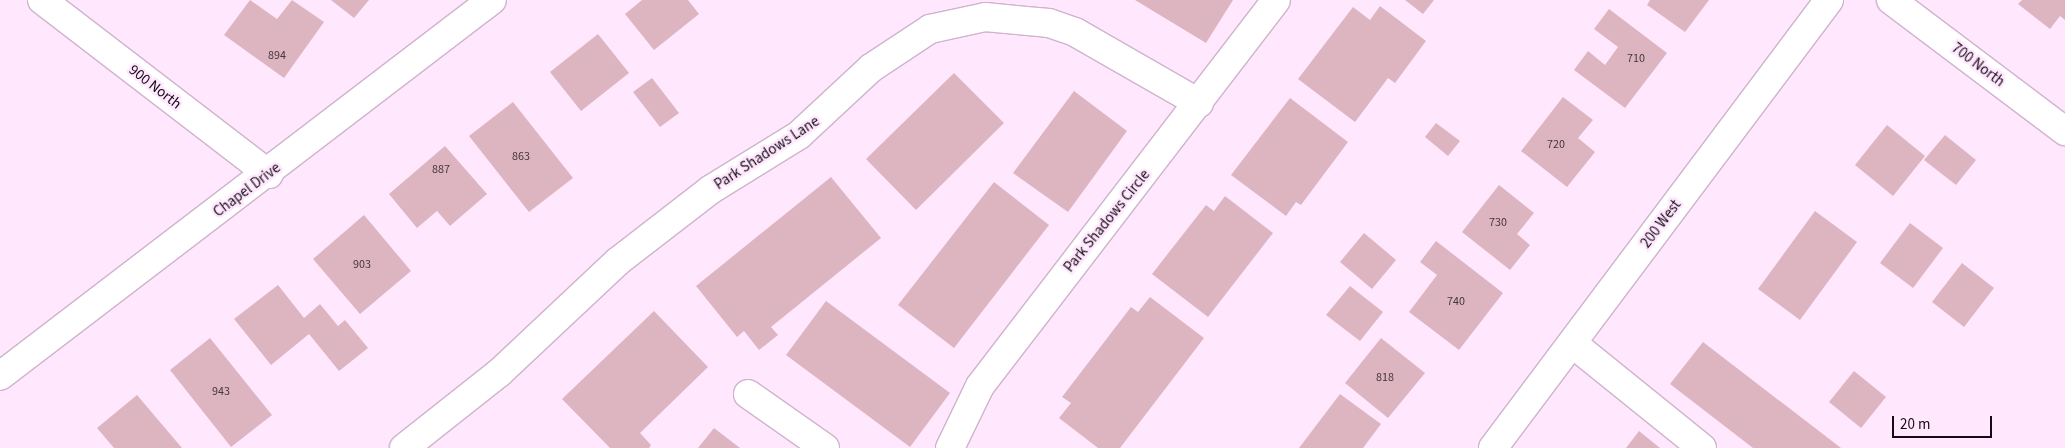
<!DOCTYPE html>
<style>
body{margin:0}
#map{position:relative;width:2065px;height:448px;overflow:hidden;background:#ffe7fd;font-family:"Source Sans 3",sans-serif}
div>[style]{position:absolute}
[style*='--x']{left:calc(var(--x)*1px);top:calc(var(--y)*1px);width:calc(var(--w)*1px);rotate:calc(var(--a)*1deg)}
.building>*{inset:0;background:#ddb5c1}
.roads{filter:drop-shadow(1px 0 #cfb3cd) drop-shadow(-1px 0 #cfb3cd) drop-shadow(0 1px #cfb3cd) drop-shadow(0 -1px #cfb3cd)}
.minor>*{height:28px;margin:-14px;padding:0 14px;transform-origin:14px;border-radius:14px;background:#fff}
.major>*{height:28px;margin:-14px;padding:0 14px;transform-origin:14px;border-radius:14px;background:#fff}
span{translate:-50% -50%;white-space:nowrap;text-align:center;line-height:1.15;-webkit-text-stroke:5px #ffe7fd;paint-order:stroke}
.number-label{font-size:12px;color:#46363f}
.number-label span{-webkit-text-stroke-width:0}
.street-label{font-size:15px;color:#140b14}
.scale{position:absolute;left:1892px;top:416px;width:100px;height:22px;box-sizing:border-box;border:2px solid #140b14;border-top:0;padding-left:6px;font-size:15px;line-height:18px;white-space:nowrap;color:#140b14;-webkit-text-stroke:4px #ffe7fd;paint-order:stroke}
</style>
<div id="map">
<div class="building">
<div style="clip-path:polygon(250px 0,277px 19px,292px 0,324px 22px,284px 78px,224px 35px)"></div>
<div style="clip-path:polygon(331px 0,369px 0,354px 18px)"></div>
<div style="clip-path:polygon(642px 0,688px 0,699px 14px,654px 50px,625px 14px)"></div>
<div style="clip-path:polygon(1135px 0,1233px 0,1206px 43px)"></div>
<div style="clip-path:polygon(1405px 0,1434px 0,1423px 14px)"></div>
<div style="clip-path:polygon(1650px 0,1709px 0,1685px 32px,1647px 5px)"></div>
<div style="clip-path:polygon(2022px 0,2065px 0,2065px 20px,2060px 16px,2050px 29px,2018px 4px)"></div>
<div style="clip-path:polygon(1380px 6px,1426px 41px,1395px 83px,1388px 78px,1355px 122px,1298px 79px,1353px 7px,1370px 20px)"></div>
<div style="clip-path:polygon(1609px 9px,1667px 53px,1625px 108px,1574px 70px,1588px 51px,1605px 65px,1618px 47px,1594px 29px)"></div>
<div style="clip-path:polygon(598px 34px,629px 73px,581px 111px,550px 72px)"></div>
<div style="clip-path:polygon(954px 73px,1004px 123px,916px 210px,866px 159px)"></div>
<div style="clip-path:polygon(652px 78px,679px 113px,660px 127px,633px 92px)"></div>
<div style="clip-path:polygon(1074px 91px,1127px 131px,1068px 212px,1013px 173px)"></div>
<div style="clip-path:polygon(1563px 97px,1593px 120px,1578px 138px,1595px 152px,1567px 187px,1521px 151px)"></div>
<div style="clip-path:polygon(1290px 98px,1348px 142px,1301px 205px,1296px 202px,1286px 216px,1231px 175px)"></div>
<div style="clip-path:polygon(513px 102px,573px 178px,529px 212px,469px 136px)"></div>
<div style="clip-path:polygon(1436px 123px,1460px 141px,1448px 156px,1425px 137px)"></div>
<div style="clip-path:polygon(1887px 125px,1925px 156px,1893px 196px,1855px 165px)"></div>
<div style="clip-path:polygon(1945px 135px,1976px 160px,1956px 185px,1924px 160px)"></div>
<div style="clip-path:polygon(445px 146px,487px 194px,450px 226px,437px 211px,417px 228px,389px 194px)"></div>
<div style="clip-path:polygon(831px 177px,881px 238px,771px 327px,778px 335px,759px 350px,744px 331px,737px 337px,696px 286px)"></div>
<div style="clip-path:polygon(994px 182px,1049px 225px,954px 348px,898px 305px)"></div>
<div style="clip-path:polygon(1499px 185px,1534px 213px,1517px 234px,1530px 245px,1510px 270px,1462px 232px)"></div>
<div style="clip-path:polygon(1225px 196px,1273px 233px,1208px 317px,1152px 274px,1206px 205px,1214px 211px)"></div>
<div style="clip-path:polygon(1815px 211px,1857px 242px,1800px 320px,1758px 289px)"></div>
<div style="clip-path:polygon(364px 215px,411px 271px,360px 314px,313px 259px)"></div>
<div style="clip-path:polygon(1910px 223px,1943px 248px,1913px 288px,1880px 263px)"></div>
<div style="clip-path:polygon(1364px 233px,1396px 260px,1372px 289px,1340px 262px)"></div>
<div style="clip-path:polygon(1436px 241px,1503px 293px,1459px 350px,1409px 312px,1437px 275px,1420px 262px)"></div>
<div style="clip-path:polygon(1962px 263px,1994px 288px,1964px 327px,1932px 302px)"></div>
<div style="clip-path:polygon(278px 285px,304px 318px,320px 304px,338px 326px,345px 320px,368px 348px,339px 371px,309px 334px,271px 365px,234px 319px)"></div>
<div style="clip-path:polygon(1350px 286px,1383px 312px,1360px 341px,1326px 315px)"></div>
<div style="clip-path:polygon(1150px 297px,1204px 338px,1120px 448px,1098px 448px,1059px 418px,1071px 403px,1062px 397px,1131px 307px,1138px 312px)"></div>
<div style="clip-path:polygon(826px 301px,950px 393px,910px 447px,786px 355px)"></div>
<div style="clip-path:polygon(654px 311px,708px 367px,640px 433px,651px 445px,649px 448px,610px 448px,562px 399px)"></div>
<div style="clip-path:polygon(210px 338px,272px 415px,231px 447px,170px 370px)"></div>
<div style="clip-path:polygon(1381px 338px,1425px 373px,1388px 418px,1345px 383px)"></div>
<div style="clip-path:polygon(1703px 342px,1841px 448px,1753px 448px,1670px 384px)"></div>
<div style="clip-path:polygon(1854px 371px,1886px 397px,1861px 428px,1829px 402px)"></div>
<div style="clip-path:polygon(1340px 394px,1381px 424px,1363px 448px,1299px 448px)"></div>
<div style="clip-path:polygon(137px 395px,182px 448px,114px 448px,97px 428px)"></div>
<div style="clip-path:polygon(714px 428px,740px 448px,698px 448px)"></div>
<div style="clip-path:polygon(1639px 431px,1660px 448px,1626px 448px)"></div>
</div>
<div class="roads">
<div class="minor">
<div style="--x:42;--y:0;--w:286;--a:37.5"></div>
<div style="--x:1891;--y:0;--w:218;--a:37"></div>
<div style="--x:1572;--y:343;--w:167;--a:38.9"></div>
<div style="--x:0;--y:376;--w:619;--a:-37.39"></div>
<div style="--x:748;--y:394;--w:94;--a:35"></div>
<div style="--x:404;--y:448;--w:121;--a:-38.3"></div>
<div style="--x:499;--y:373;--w:162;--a:-43.2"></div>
<div style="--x:617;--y:262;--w:118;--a:-37.7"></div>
<div style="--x:710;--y:190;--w:105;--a:-31.7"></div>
<div style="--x:799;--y:135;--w:98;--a:-42.9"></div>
<div style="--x:871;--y:68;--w:71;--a:-33.5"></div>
<div style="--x:930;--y:29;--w:56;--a:-12.3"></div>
<div style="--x:985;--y:17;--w:64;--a:5.4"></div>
<div style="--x:1049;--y:23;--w:28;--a:19"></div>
<div style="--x:1075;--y:32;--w:143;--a:29.8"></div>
<div style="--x:950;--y:448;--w:69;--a:-64.2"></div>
<div style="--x:980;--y:386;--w:486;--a:-52.5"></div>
</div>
<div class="major">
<div style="--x:1493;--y:448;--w:560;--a:-53.13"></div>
</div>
</div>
<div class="number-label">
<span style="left:277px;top:56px">894</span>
<span style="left:1636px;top:59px">710</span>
<span style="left:1556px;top:145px">720</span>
<span style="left:521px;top:157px">863</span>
<span style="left:441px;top:170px">887</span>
<span style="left:1498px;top:223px">730</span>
<span style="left:362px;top:265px">903</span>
<span style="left:1456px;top:302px">740</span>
<span style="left:1385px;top:378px">818</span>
<span style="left:221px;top:392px">943</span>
</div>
<div class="street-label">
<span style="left:1978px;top:65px;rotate:37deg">700 North</span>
<span style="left:155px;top:87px;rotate:38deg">900 North</span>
<span style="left:767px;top:153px;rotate:-33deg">Park Shadows Lane</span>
<span style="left:247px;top:190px;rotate:-37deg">Chapel Drive</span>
<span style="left:1107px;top:221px;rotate:-51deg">Park Shadows Circle</span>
<span style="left:1661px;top:224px;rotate:-53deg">200 West</span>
</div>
<div class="scale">20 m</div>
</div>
